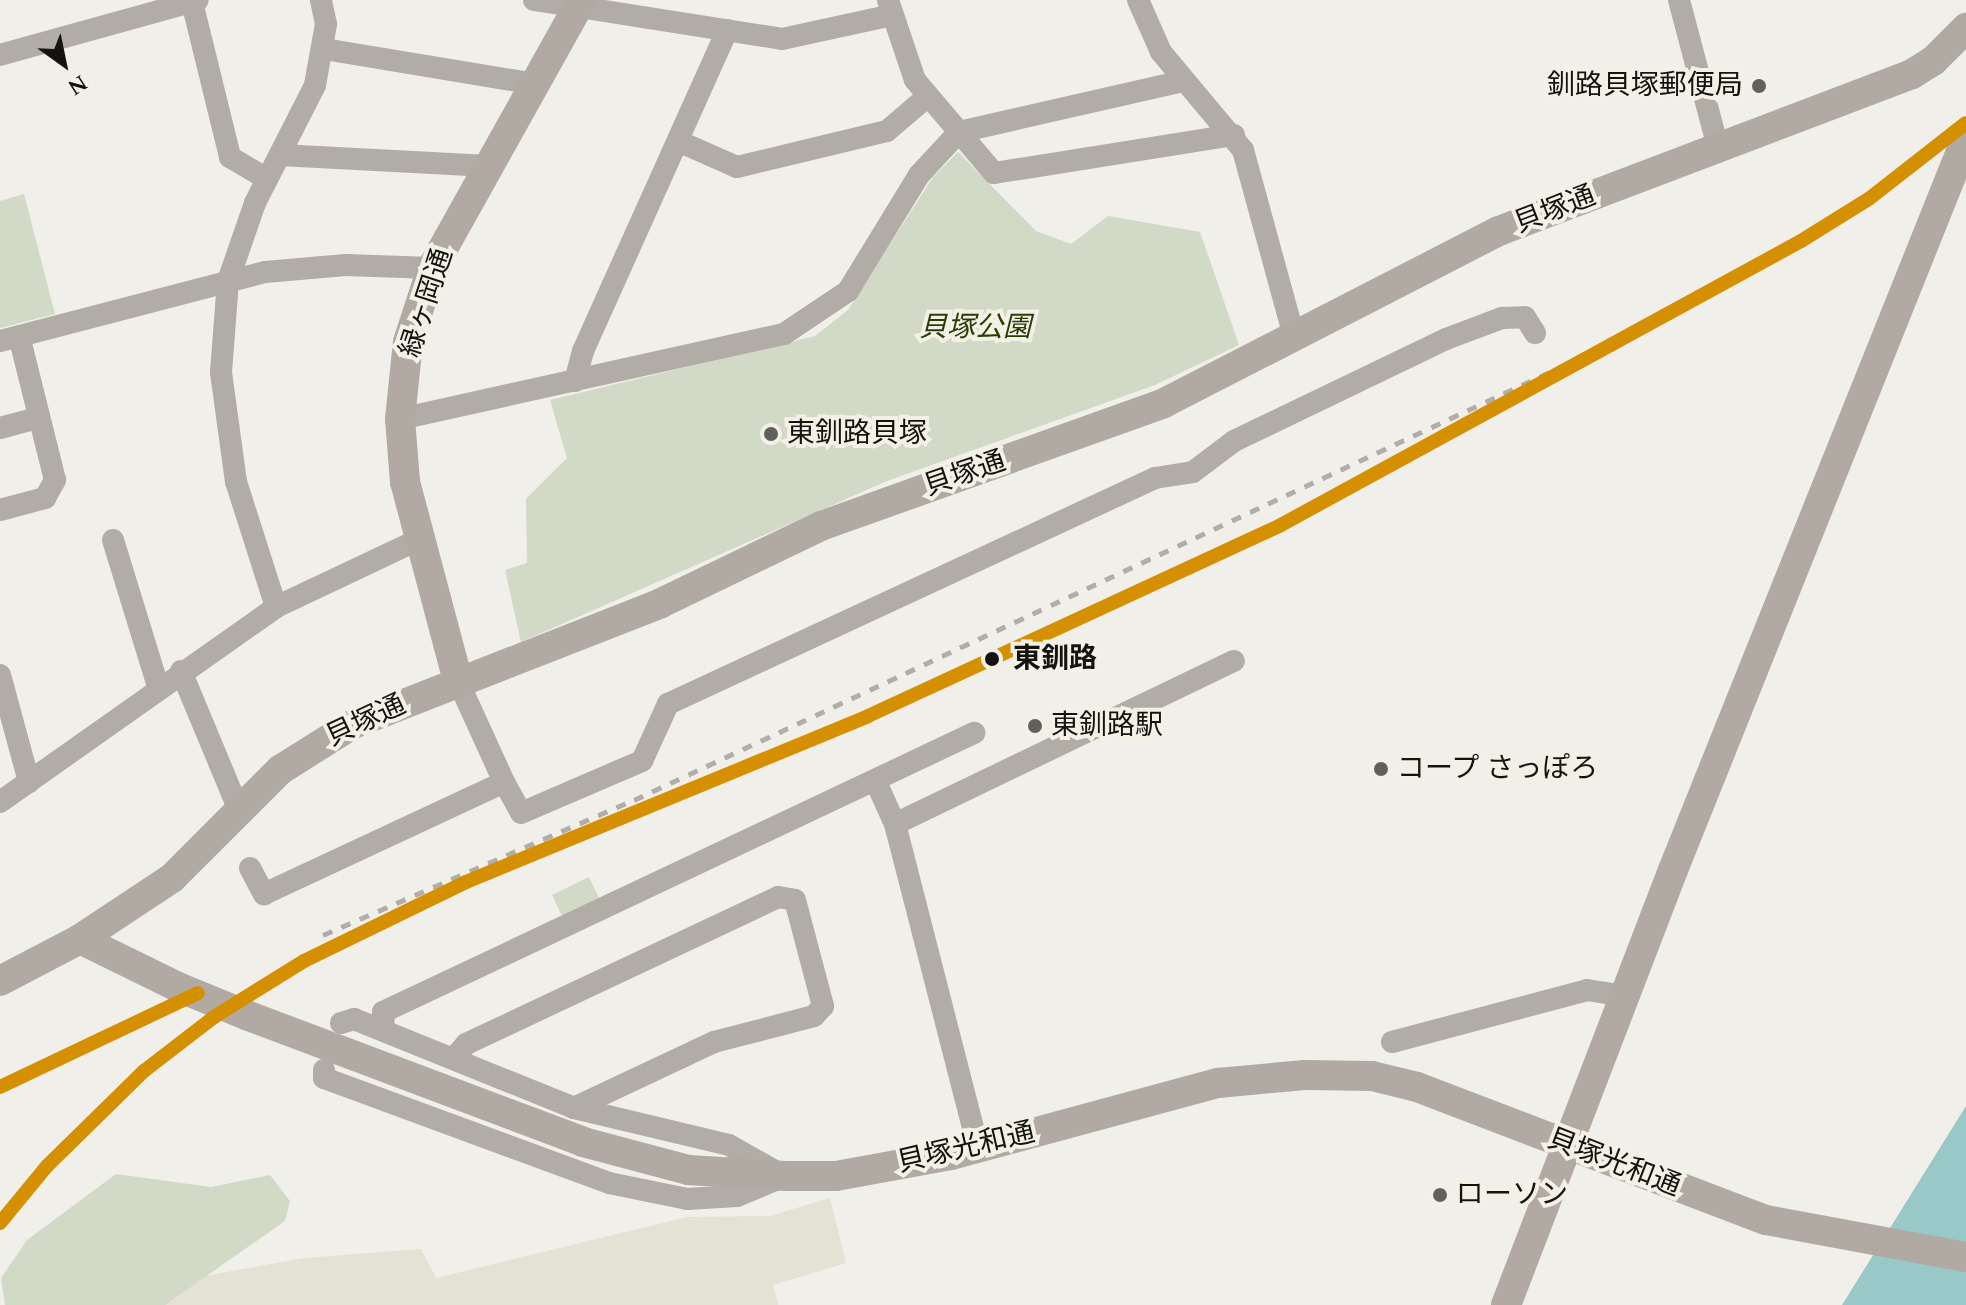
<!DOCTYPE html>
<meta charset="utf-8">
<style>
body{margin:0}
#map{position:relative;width:1966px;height:1305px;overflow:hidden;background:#f0efe9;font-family:Spectral,"Noto Sans JP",serif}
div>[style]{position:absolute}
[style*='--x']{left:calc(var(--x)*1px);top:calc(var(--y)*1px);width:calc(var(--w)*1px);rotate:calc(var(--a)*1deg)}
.built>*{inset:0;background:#e4e1d5}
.green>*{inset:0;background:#d2d9c6}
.water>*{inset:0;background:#99c8c9}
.street>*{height:22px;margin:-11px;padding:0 11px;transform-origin:11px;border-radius:11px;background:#b1aca6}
.secondary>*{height:30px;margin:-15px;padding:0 15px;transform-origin:15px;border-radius:15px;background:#b0aaa3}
.rail>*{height:5px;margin-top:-2.5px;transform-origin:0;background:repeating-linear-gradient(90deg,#b1aea9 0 10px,transparent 0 20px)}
.secondary-bridge>*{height:30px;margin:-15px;padding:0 15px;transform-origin:15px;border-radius:15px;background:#b0aaa3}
.rail-1>*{height:14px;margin:-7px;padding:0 7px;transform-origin:7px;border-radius:7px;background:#d59002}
.dots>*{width:22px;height:22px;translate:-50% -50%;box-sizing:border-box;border:4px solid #f3f1e6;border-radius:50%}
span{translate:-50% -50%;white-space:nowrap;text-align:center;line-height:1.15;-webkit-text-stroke:8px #f3f1e6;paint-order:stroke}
.poi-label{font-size:28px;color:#14130f}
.right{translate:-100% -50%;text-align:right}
.left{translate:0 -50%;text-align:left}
.street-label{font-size:28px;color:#14130f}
.park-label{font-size:28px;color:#2a3d07;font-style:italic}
.stop-label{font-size:28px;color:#14130f;font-weight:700}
.north{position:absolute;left:24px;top:24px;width:80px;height:80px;-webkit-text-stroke:6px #f3f1e6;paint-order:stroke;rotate:147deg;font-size:22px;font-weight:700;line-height:32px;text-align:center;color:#14130f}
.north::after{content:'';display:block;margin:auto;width:28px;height:36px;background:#14130f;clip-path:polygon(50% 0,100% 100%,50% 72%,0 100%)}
</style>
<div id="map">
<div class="built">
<div style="clip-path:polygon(830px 1198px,846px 1263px,773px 1285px,778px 1305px,153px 1305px,193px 1278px,305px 1258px,421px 1249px,436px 1278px,687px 1217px,770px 1216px)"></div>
</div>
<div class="green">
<div style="clip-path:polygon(958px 152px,1036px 231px,1071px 244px,1108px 216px,1200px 232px,1239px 345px,1155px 385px,887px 481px,521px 642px,505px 570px,527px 563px,526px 499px,567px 458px,550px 400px,815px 336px,848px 310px,933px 177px)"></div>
<div style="clip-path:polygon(24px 194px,55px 314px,0 328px,0 201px)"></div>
<div style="clip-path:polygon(589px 877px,601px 902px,564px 920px,552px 895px)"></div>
<div style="clip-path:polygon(116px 1174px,211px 1187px,270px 1175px,290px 1201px,285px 1221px,165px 1305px,5px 1305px,1px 1278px,27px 1240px)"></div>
</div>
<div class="water">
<div style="clip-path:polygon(1966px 1106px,1966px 1305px,1842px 1305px)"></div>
</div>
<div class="street">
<div style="--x:534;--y:0;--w:251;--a:8.9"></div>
<div style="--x:782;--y:39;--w:113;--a:-12.3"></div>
<div style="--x:888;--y:0;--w:84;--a:71.4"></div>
<div style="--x:915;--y:80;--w:122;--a:49.7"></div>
<div style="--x:994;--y:173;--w:243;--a:-9"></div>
<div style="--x:1138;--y:0;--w:57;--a:66.1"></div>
<div style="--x:1161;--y:52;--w:128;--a:50.1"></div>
<div style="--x:1243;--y:150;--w:193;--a:74.7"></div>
<div style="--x:1679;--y:0;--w:153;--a:75.2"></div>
<div style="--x:192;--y:2;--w:160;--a:76.2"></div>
<div style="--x:230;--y:157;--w:43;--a:30.7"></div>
<div style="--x:324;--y:49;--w:215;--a:9.4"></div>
<div style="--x:0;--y:55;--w:205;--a:-15.5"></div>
<div style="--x:678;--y:141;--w:64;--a:23.8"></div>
<div style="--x:737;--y:167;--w:154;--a:-13.5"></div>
<div style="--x:887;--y:131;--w:54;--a:-40.5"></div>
<div style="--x:280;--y:155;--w:209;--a:3"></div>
<div style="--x:0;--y:341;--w:274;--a:-14.6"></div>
<div style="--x:265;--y:272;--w:81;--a:-4.9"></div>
<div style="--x:346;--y:265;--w:86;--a:2"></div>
<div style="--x:575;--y:381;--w:31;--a:-75"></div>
<div style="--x:583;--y:351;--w:352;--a:-65.8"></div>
<div style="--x:400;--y:419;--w:393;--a:-12.5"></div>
<div style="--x:784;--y:334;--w:77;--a:-33.9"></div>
<div style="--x:848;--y:291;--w:136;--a:-58.5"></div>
<div style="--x:919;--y:175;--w:59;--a:-47.1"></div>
<div style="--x:959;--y:132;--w:231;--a:-12.8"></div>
<div style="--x:0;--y:428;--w:38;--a:-15"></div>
<div style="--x:0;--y:510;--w:47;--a:-14.9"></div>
<div style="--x:45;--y:498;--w:21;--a:-61"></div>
<div style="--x:55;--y:480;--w:148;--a:-104"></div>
<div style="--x:113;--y:540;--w:153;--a:72.9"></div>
<div style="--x:276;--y:607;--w:131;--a:-107.7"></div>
<div style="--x:236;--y:482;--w:111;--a:-97.8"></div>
<div style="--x:221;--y:372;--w:91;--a:-85.6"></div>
<div style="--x:228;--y:281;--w:83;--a:-70.9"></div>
<div style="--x:255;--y:203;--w:132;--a:-63"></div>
<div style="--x:315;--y:85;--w:62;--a:-79.8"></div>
<div style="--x:326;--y:24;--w:25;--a:-102"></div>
<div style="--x:181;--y:671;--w:151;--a:67.4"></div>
<div style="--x:0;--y:675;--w:111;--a:74.8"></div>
<div style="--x:458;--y:681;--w:111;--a:65.5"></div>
<div style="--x:876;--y:782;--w:46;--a:65.7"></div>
<div style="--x:895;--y:824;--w:333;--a:75.6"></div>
<div style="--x:0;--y:802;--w:338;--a:-35.2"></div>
<div style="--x:276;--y:607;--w:157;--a:-25.3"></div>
<div style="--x:895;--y:824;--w:376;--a:-25.7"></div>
<div style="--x:250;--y:868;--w:30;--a:62"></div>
<div style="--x:264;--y:894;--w:265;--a:-25"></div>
<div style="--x:504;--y:782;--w:35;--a:61"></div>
<div style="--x:521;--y:813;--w:132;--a:-23.3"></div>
<div style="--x:642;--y:761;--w:63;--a:-65.5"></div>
<div style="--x:668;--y:704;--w:537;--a:-24.89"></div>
<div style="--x:1155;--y:478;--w:38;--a:-9"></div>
<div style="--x:1193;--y:472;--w:51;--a:-37.1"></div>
<div style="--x:1234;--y:441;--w:235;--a:-25.7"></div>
<div style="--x:1446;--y:339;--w:60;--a:-20.6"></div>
<div style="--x:1502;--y:318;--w:23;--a:-2"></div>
<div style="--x:1525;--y:317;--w:19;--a:58"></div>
<div style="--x:341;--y:1023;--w:14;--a:-17"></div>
<div style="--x:354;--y:1019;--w:237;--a:22"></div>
<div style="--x:574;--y:1108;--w:159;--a:13.4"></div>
<div style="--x:729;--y:1145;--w:59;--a:29.6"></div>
<div style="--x:384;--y:1031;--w:19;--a:-93"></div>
<div style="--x:383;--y:1012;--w:654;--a:-25.27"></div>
<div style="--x:1392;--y:1042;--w:202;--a:-14.9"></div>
<div style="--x:1587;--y:990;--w:38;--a:9"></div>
<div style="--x:454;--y:1058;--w:18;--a:-49"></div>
<div style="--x:466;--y:1044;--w:345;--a:-25.2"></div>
<div style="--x:778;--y:897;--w:17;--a:10"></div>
<div style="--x:795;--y:900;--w:110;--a:75.2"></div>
<div style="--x:823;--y:1006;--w:13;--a:132"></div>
<div style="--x:814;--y:1016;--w:103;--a:165.4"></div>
<div style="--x:714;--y:1042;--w:155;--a:154.8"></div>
<div style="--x:324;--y:1070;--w:8;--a:90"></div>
<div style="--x:324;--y:1078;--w:304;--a:20.2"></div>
<div style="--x:609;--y:1183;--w:80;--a:11.6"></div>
<div style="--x:687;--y:1199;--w:50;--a:-3.4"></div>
<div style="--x:737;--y:1196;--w:47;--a:-22.7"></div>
</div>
<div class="secondary">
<div style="--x:458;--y:681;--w:206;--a:-104.9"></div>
<div style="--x:405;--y:482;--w:63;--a:-94.5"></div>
<div style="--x:400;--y:419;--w:77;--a:-84.1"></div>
<div style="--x:408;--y:342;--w:78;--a:-72"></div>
<div style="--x:432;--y:268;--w:307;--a:-60.8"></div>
<div style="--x:80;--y:939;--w:109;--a:26.1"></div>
<div style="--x:0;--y:981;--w:90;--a:-27.7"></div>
<div style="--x:80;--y:939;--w:110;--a:-33.5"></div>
<div style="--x:172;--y:878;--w:153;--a:-45"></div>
<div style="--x:280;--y:770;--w:86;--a:-32.2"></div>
<div style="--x:353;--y:724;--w:331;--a:-21.4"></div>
<div style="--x:661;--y:603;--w:178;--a:-25.7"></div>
<div style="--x:821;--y:526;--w:364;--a:-19.7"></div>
<div style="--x:1164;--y:403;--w:377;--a:-27.2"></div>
<div style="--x:1499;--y:231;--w:442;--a:-20.8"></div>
<div style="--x:1912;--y:74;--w:25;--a:-32"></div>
<div style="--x:1933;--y:61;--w:47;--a:-45"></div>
<div style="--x:246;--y:1015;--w:360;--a:20.6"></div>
<div style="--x:583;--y:1142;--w:109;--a:14.9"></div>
<div style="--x:688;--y:1170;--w:97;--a:3.5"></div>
<div style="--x:785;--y:1176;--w:51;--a:0"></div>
<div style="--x:836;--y:1176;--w:117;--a:-10.3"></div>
<div style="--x:951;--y:1155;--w:277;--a:-15.1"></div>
<div style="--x:1218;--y:1083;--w:87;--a:-5.3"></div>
<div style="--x:1305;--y:1075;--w:67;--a:0.9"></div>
<div style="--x:1372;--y:1076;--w:46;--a:13.7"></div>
<div style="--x:1417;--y:1087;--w:373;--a:20.9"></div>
<div style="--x:1766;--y:1220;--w:203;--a:10.5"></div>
<div style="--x:1506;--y:1305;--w:466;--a:-69"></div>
<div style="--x:1673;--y:870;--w:788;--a:-68.16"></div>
</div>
<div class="rail">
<div style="--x:323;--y:935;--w:339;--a:-23.5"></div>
<div style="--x:634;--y:800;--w:1046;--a:-25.05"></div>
<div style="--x:0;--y:1223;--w:151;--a:-48.5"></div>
<div style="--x:100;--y:1110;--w:104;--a:-40.7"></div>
<div style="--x:179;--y:1042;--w:149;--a:-32.9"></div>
<div style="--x:304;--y:961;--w:136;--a:-26.2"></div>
</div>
<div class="secondary-bridge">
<div style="--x:178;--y:987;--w:74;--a:22.4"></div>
</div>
<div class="rail-1">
<div style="--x:0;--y:1087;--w:219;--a:-25.4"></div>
<div style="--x:0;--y:1223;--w:74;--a:-50.5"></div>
<div style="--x:47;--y:1166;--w:136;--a:-44.4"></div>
<div style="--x:144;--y:1071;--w:88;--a:-37.6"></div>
<div style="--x:214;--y:1017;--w:106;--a:-31.9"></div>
<div style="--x:304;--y:961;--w:180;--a:-26"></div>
<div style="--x:466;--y:882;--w:435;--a:-22.4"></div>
<div style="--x:868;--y:716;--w:453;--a:-24.8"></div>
<div style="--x:1279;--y:526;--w:595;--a:-28.63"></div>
<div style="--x:1801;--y:241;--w:81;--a:-31.9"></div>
<div style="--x:1870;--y:198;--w:122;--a:-38"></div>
</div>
<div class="dots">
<div style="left:1759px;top:86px;background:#61605b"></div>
<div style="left:771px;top:434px;background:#61605b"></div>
<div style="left:992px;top:659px;background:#14130f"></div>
<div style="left:1035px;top:726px;background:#61605b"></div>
<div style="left:1381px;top:769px;background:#61605b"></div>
<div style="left:1440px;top:1195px;background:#61605b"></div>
</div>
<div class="poi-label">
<span class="right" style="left:1743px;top:86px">釧路貝塚郵便局</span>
<span class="left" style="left:787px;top:434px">東釧路貝塚</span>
<span class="left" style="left:1051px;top:726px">東釧路駅</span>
<span class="left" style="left:1397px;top:769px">コープ さっぽろ</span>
<span class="left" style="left:1456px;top:1195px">ローソン</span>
</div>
<div class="street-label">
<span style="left:1555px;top:210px;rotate:-21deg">貝塚通</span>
<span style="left:427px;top:303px;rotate:-72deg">緑ヶ岡通</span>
<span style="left:965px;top:474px;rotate:-19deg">貝塚通</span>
<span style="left:366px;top:721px;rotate:-25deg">貝塚通</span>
<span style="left:966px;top:1148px;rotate:-13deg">貝塚光和通</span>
<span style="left:1614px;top:1163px;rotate:21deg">貝塚光和通</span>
</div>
<div class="park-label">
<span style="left:975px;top:328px">貝塚公園</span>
</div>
<div class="stop-label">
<span class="left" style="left:1013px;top:659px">東釧路</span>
</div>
<div class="north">N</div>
</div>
